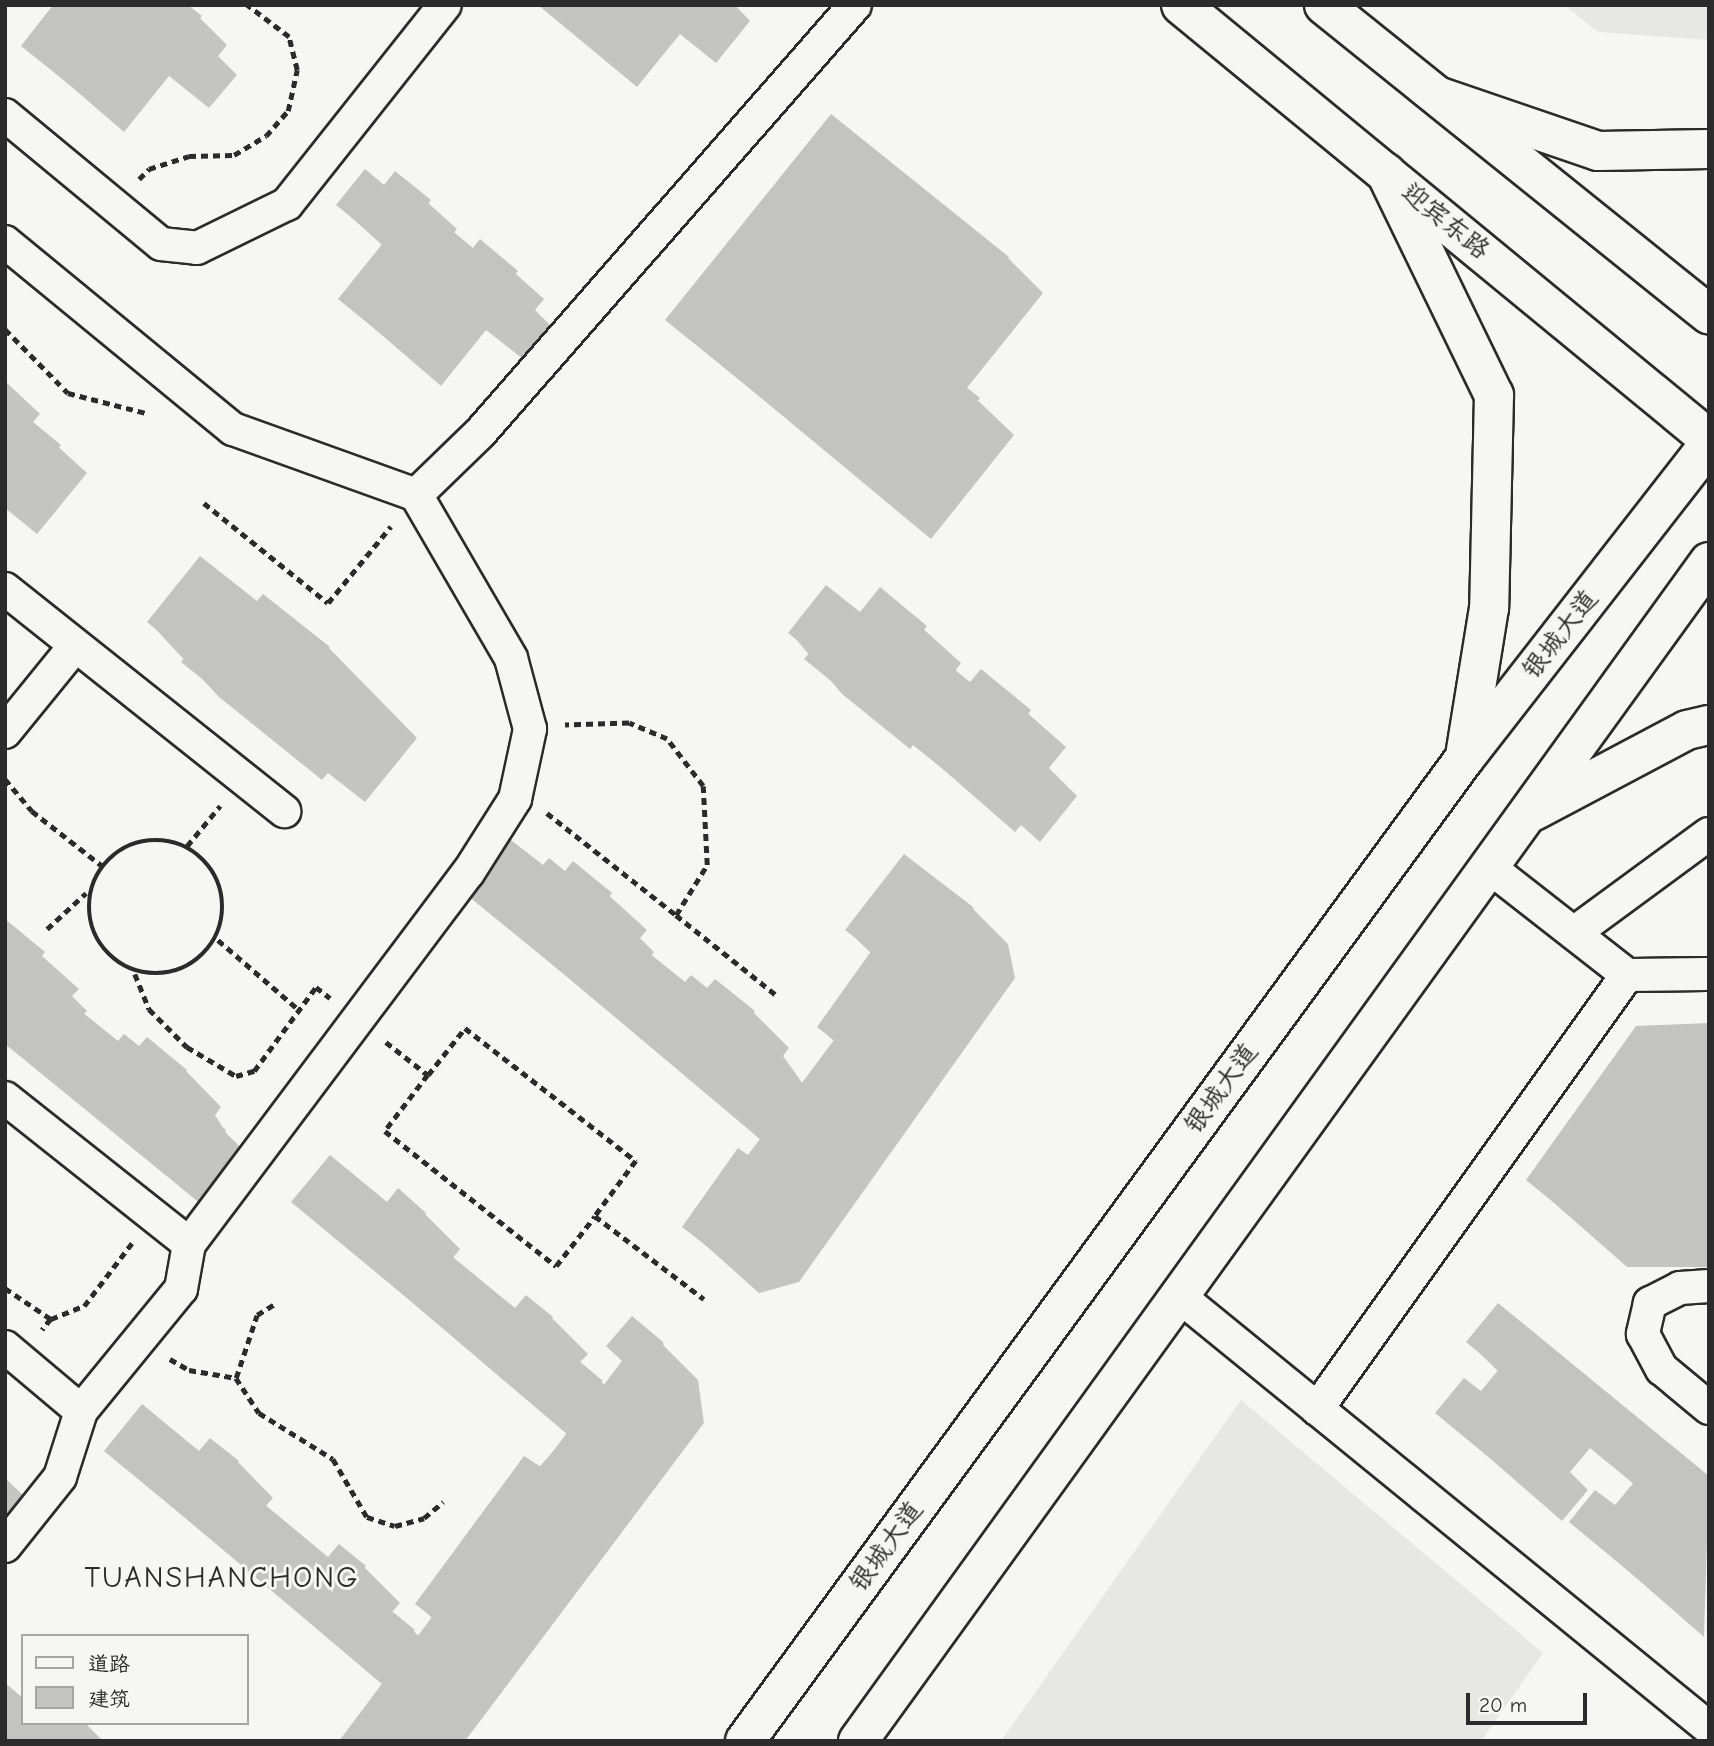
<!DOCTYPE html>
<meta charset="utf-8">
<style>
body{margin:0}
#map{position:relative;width:1714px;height:1746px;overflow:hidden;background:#f6f6f2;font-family:"Comic Neue","LXGW WenKai TC",sans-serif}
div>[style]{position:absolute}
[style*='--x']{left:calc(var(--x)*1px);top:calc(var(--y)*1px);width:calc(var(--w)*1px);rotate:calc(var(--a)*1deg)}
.built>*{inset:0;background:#e7e7e3}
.shadow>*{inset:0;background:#0003}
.building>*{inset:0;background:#c3c3c0}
.path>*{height:4.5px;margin-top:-2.25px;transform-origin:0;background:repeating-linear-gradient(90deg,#2b2b2b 0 7px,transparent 0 12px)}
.path>.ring{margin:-2.25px;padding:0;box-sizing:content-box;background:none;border:4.5px solid #2b2b2b;border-radius:50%}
.roads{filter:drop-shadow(2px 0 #2b2b2b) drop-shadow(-2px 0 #2b2b2b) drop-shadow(0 2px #2b2b2b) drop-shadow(0 -2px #2b2b2b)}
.street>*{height:32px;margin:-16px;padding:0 16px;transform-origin:16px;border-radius:16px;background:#f6f6f2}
.primary>*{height:38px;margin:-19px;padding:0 19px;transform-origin:19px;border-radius:19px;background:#f6f6f2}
.highway>*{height:38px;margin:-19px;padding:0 19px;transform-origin:19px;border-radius:19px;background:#f6f6f2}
span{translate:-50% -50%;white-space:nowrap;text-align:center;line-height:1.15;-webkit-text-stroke:6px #f6f6f2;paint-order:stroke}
.street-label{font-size:26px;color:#2b2b2b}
.quarter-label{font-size:30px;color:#2b2b2b;letter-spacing:2px}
.frame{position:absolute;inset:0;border:7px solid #2b2b2b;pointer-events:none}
.legend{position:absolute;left:21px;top:1634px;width:228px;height:91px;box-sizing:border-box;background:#f6f6f2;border:2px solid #a5a5a2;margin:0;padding:9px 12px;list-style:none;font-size:21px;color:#2b2b2b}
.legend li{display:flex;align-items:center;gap:14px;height:35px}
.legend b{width:35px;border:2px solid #a5a5a2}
.scale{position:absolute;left:1466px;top:1693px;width:121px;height:32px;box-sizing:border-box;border:4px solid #2b2b2b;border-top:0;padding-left:9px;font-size:21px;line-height:24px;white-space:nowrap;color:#2b2b2b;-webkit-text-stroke:5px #f6f6f2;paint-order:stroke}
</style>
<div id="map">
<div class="built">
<div style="clip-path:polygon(1564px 5px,1709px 5px,1709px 40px,1598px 32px)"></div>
<div style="clip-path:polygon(1241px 1400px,1543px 1653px,1481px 1741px,1001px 1741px)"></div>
</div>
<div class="shadow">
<div style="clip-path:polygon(538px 5px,735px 5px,750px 21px,716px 63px,680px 34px,637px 87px)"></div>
<div style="clip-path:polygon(200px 18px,227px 45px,218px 56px,237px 75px,209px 108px,169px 76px,124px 132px,23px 45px)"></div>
<div style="clip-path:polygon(396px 174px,457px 229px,453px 234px,474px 250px,480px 242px,544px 299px,535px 310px,554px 329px,527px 362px,486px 330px,441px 386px,340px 299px,383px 246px,338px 205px,384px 187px)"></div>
<div style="clip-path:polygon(1008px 258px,1043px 293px,966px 389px,1014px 435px,931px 539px,667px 320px)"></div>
<div style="clip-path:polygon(5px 381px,40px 414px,32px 423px,87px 473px,37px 534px,5px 508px)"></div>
<div style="clip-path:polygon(880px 590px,961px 663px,955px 671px,970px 684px,981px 672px,1066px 747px,1049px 768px,1077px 796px,1040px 842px,1021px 825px,1015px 832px,914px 744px,910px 749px,842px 694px,790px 632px,860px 614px)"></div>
<div style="clip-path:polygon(258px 604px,329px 648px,417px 738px,365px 802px,328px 773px,322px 780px,219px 697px,149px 622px)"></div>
<div style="clip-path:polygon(573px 863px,647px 930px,640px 938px,654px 952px,651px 956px,685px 985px,754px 1013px,789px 1048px,783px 1056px,803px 1084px,835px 1042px,819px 1027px,872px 954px,847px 930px,972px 908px,1008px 944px,1015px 978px,799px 1282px,759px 1293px,685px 1227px,761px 1140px,465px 891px,543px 868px,565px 873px)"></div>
<div style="clip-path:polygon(5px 923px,79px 989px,72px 996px,87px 1011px,83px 1015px,118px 1044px,186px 1071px,221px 1107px,215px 1115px,227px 1134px,261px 1167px,218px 1218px,5px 1044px)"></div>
<div style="clip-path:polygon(1709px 1024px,1709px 1267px,1627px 1267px,1528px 1180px)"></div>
<div style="clip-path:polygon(294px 1202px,387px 1205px,425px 1214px,460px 1249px,452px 1259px,515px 1311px,527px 1297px,552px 1318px,588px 1354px,579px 1363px,606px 1386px,662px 1344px,698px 1380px,704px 1423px,465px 1741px,341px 1741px,383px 1685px,106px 1451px,199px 1453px,238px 1462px,273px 1498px,265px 1507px,328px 1559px,364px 1567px,400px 1603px,392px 1612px,420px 1637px,433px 1619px,417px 1603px,568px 1435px)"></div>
<div style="clip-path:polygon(1468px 1342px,1709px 1478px,1704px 1637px,1572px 1522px,1615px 1508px,1635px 1485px,1590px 1448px,1570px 1472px,1588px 1490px,1562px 1521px,1438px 1413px,1481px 1394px,1499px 1372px)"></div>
<div style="clip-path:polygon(5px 1478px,27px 1499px,5px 1525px)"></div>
<div style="clip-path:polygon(23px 1723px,85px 1723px,103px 1741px,5px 1741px)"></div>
</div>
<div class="building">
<div style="clip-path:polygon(53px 5px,188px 5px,202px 16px,190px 30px,211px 47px,182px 83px,141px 50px,96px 106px,21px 46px)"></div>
<div style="clip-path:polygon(541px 5px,714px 5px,688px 37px,653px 9px,609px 61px)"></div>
<div style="clip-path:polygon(831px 114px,1009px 257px,929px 357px,980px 398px,895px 505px,665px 320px)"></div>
<div style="clip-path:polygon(365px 169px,384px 185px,395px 171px,431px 200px,425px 208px,473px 248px,480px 239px,518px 271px,507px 284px,528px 300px,499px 336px,459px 304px,413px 360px,338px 299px,383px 243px,336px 205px)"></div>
<div style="clip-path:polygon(5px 399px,61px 445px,9px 508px,5px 505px)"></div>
<div style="clip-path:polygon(200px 556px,257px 601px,263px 594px,330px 647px,323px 655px,382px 702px,329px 768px,292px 739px,286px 746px,181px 662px,187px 655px,147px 622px)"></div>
<div style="clip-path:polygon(826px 585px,860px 612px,880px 587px,927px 626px,917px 639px,970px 682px,981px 669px,1031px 710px,1012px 735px,1043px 760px,1004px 808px,984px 791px,979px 798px,908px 741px,914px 735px,880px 707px,873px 715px,804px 659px,811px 651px,788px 633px)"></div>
<div style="clip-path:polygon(507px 837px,543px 865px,549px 858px,565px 871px,573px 861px,612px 893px,604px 903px,620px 915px,613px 924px,685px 982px,691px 975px,707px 988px,715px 979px,755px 1011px,747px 1021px,764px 1034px,758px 1042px,794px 1072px,750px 1126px,462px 891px)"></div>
<div style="clip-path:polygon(904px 854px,973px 907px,980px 942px,764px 1247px,722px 1258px,682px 1227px,738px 1148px,748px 1155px,834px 1040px,817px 1027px,872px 950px,845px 930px)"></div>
<div style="clip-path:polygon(5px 919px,45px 952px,37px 962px,52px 974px,46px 983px,118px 1041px,124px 1034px,139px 1046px,147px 1037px,187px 1070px,180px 1080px,196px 1093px,190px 1101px,226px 1130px,182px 1184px,5px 1039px)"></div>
<div style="clip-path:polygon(1709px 1023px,1709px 1233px,1590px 1232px,1526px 1180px,1636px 1026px)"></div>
<div style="clip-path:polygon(330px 1155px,387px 1202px,398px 1188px,426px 1213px,415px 1226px,515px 1308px,526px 1295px,553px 1317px,542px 1330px,603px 1381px,564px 1428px,291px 1202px)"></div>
<div style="clip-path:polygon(1498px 1303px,1709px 1476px,1709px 1542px,1693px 1529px,1675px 1551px,1696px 1569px,1667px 1603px,1569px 1522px,1595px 1490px,1615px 1505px,1635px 1481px,1553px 1414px,1534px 1437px,1554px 1453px,1525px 1487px,1435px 1413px,1464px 1378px,1481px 1391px,1499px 1369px,1466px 1342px)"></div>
<div style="clip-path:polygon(632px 1316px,663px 1342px,669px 1387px,404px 1741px,339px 1741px,432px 1617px,415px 1604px,524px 1456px,541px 1467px,622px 1361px,606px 1346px)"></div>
<div style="clip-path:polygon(142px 1404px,199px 1451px,210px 1438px,239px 1461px,228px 1474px,328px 1557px,339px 1544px,366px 1566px,354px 1580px,415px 1630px,377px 1676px,104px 1451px)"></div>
<div style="clip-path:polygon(5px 1683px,23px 1698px,23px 1723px,90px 1723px,74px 1741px,5px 1741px)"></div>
</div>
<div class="path">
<div style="--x:139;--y:179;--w:14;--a:-45"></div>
<div style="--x:149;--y:169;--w:42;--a:-18"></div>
<div style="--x:189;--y:156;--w:45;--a:-1.3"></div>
<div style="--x:234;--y:155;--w:37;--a:-31"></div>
<div style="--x:266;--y:136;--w:33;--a:-49"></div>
<div style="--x:288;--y:111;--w:42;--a:-77.6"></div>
<div style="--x:297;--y:70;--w:34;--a:-104"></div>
<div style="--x:289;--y:37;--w:53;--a:-142.7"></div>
<div style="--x:5;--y:329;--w:90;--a:45.5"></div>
<div style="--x:68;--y:393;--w:81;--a:14.4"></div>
<div style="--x:204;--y:503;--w:159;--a:38.9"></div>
<div style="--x:328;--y:603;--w:99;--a:-50.7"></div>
<div style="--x:5;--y:779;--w:42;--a:49.8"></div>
<div style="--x:32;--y:811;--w:93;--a:38"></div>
<div style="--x:547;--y:813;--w:164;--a:38.3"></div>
<div style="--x:676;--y:915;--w:59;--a:-58.2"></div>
<div style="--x:707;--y:865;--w:79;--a:-92.9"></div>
<div style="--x:703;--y:786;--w:59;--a:-127.5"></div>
<div style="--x:667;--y:739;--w:41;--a:-157.2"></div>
<div style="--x:629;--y:723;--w:64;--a:178.2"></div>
<div class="ring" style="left:89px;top:840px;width:129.5px;height:129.5px"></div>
<div style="--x:187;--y:846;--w:52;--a:-50.5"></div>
<div style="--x:676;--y:915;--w:127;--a:38.6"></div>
<div style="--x:47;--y:929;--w:53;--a:-42.7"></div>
<div style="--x:218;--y:940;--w:107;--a:40.8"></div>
<div style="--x:135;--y:974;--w:38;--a:68"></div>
<div style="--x:149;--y:1009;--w:54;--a:45"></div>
<div style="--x:187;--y:1047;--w:57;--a:30.6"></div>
<div style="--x:236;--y:1076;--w:19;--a:-16"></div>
<div style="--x:254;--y:1071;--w:104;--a:-53.6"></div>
<div style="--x:316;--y:987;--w:18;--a:38"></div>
<div style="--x:386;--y:1042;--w:53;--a:38.2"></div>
<div style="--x:428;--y:1075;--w:71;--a:127.5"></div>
<div style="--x:385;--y:1131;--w:218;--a:38.3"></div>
<div style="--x:556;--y:1266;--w:63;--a:-52"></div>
<div style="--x:595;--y:1216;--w:137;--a:37.3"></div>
<div style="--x:428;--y:1075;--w:60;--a:-51.8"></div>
<div style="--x:465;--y:1028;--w:217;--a:37.9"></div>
<div style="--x:636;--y:1161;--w:69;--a:126.7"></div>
<div style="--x:5;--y:1288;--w:55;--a:34"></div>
<div style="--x:51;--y:1319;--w:14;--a:129"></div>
<div style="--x:51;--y:1319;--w:35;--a:-22"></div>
<div style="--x:84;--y:1306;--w:79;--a:-52.7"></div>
<div style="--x:170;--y:1359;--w:22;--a:30"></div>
<div style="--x:189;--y:1370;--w:48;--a:9.7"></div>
<div style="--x:236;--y:1378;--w:42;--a:56.7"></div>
<div style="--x:259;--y:1413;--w:87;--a:31.9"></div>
<div style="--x:333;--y:1459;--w:67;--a:59.6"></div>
<div style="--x:367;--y:1517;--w:29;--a:18"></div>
<div style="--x:395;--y:1526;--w:30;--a:-15"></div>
<div style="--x:424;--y:1518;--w:25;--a:-40"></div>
<div style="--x:236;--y:1378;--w:66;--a:-71.6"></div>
<div style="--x:257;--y:1315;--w:22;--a:-32"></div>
</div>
<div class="roads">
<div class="street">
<div style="--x:5;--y:115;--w:202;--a:39.6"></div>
<div style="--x:161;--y:244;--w:36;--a:6"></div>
<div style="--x:197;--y:248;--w:100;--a:-26.1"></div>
<div style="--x:287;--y:204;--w:254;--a:-51.6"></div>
<div style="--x:5;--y:242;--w:295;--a:39.4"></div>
<div style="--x:233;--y:429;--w:195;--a:19.8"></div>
<div style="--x:416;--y:495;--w:89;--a:-44.1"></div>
<div style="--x:480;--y:433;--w:569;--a:-48.78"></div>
<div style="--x:5;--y:589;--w:357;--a:38.5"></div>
<div style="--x:5;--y:732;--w:111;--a:-50.9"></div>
<div style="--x:1489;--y:867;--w:175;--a:38"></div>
<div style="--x:1574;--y:933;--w:167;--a:-36.3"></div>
<div style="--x:5;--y:1098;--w:235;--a:38.4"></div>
<div style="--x:1709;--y:1286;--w:29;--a:176"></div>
<div style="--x:1680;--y:1288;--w:34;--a:153"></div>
<div style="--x:1650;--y:1303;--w:32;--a:103"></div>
<div style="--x:1643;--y:1334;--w:40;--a:62"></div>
<div style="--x:1662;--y:1369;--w:61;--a:39.7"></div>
<div style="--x:1179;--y:1296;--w:684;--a:39.18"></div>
<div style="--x:5;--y:1347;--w:99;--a:40.1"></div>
<div style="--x:1317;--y:1409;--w:533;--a:-54.46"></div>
<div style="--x:1627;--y:975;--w:82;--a:-0.7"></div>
<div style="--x:5;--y:1546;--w:88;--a:-51.4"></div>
<div style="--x:60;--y:1477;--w:69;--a:-72.3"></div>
<div style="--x:81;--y:1411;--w:158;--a:-50.7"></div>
<div style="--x:181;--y:1289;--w:46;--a:-79.9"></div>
<div style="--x:189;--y:1244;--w:464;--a:-53.1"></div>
<div style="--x:468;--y:873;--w:88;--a:-57.6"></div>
<div style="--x:515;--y:799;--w:72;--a:-77.9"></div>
<div style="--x:530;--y:729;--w:73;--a:-105"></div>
<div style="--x:511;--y:658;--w:189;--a:-120.2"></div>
</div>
<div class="primary">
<div style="--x:1440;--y:97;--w:167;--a:18.9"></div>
<div style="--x:1598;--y:151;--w:111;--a:-1"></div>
<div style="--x:1386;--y:173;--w:247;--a:64.1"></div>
<div style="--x:1494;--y:395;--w:213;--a:91.3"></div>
<div style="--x:1489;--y:608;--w:150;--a:99.2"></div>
<div style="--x:1534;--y:811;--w:173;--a:-27.9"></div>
<div style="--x:1687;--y:730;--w:23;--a:-13"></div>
<div style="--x:745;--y:1741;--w:1217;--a:-53.79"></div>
<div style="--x:1464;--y:759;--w:399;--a:-52.1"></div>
<div style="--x:858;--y:1741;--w:1454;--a:-54.18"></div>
</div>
<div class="highway">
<div style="--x:1181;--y:5;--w:683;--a:39.42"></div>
<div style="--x:1324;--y:5;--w:494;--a:38.8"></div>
</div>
</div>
<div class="street-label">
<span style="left:1445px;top:222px;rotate:39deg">迎宾东路</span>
<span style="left:1561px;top:635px;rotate:-52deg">银城大道</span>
<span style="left:1222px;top:1089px;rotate:-54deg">银城大道</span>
<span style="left:887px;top:1547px;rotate:-54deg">银城大道</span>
</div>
<div class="quarter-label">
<span style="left:222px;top:1578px">TUANSHANCHONG</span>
</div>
<div class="frame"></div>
<ul class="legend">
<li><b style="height:9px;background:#f6f6f2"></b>道路</li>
<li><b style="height:19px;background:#c3c3c0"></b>建筑</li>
</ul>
<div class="scale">20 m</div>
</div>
